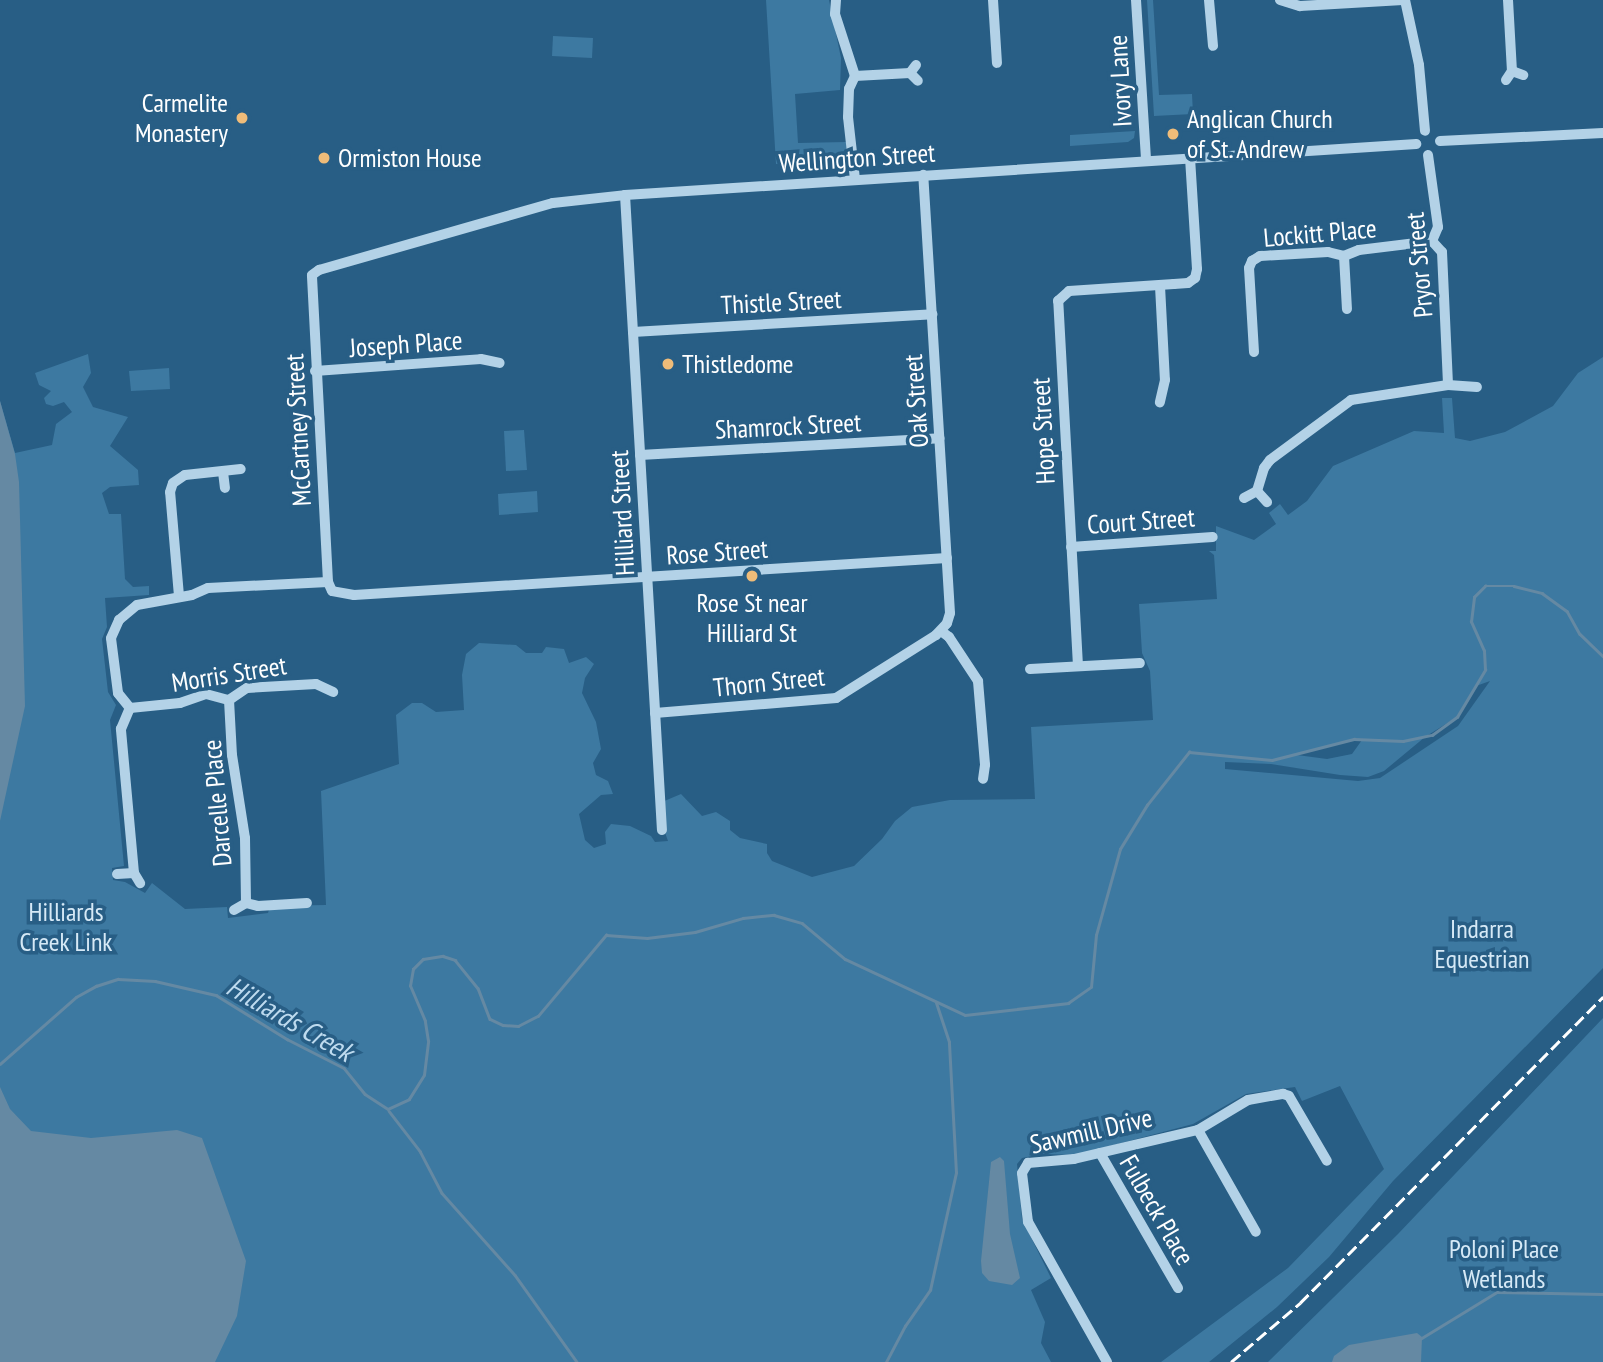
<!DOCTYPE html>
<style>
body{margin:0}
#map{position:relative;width:1603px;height:1362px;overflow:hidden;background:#285e85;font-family:"PT Sans Narrow",sans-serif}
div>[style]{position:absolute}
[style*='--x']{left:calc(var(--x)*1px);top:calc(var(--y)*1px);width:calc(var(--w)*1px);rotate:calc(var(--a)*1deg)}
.green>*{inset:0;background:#3d79a1}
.water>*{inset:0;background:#6589a3}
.stream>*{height:2.5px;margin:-1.25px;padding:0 1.25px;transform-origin:1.25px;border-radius:1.25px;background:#6589a3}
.minor>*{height:10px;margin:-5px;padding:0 5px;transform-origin:5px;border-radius:5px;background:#b3d2e7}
.rail>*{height:2.5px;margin-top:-1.25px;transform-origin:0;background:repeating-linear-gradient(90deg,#fff 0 12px,transparent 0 17px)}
.dots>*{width:19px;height:19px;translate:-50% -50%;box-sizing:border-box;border:4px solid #285e85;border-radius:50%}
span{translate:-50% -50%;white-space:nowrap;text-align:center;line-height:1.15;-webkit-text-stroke:7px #285e85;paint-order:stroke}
.street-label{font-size:26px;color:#fff}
.poi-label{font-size:26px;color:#fff}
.right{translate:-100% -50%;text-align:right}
.left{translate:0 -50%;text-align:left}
.park-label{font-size:26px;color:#d6e9f6}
.water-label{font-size:28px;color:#bedbef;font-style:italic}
</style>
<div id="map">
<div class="green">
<div style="clip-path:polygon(766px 0,829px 0,841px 58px,840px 90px,795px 94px,798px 143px,846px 142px,850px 160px,776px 164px)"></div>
<div style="clip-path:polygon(1147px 0,1153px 0,1159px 95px,1192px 94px,1193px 114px,1154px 116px)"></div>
<div style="clip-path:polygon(553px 36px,593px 38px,592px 58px,552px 56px)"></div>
<div style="clip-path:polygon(1135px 131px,1134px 138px,1128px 142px,1070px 146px,1070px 135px)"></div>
<div style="clip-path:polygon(evenodd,88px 354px,91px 373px,83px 387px,93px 407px,128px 417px,110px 446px,138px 470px,139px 485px,110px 487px,102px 493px,109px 514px,121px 514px,125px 579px,133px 587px,149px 586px,149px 595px,105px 598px,107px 627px,102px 639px,108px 692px,116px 705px,110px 720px,124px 866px,112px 868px,113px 880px,125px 882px,145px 893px,152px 883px,185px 909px,227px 907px,228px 918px,268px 913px,270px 906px,326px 905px,321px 791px,399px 764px,396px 715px,412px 703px,422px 703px,436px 712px,464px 710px,462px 675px,466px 654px,479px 643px,516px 645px,526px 653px,542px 653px,546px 647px,564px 649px,569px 663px,586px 657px,594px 664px,585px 678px,582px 693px,596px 722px,601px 749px,593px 763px,596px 775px,608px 781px,613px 794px,601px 795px,579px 814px,585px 840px,594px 848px,606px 844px,605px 832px,611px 824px,630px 826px,651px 836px,655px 842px,668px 841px,663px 827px,662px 802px,681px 794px,702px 816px,716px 812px,730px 821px,730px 830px,740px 838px,767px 844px,767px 853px,772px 861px,812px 877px,854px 866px,882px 839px,895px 821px,912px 807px,950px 800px,1035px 799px,1031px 727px,1153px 720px,1150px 671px,1142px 653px,1139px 604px,1217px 599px,1214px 555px,1209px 551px,1216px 551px,1216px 526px,1254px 540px,1276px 524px,1269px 513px,1280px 504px,1288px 515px,1307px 501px,1333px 466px,1414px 431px,1444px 433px,1442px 398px,1452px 398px,1455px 438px,1470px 441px,1505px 432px,1553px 406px,1578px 373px,1603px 357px,1603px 968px,1393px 1181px,1329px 1257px,1277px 1307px,1209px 1362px,1161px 1362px,1288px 1268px,1384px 1169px,1340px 1086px,1302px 1101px,1295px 1087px,1246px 1094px,1193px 1124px,1076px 1155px,1042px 1154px,1022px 1158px,1017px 1164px,1022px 1219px,1051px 1278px,1031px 1290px,1045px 1322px,1041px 1343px,1051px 1362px,0 1362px,0 401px,15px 453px,52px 445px,56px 424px,72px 412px,64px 402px,53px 406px,46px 404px,44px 398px,51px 391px,39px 385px,35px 373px,88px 354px,1490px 681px,1458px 726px,1380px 778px,1358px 781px,1225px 769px,1225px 762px,1271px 764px,1340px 775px,1368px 777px,1384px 771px,1425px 737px,1457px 717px,1476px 686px,1490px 681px,88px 354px,1354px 739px,1362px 740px,1352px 754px,1327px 759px,1297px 755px,1354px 739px)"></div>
<div style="clip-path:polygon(169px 368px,170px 389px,131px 391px,129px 371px)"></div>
<div style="clip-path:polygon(524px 430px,527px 470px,506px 471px,504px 431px)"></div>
<div style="clip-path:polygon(537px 491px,538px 512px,499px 515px,498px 494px)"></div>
<div style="clip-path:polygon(1603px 1018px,1603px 1362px,1268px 1362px,1398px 1234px)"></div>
</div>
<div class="water">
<div style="clip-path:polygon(0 401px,15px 454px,19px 482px,25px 706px,0 821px)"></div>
<div style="clip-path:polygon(0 1087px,10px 1109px,31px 1131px,91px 1138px,177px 1130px,202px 1138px,246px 1261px,237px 1316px,215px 1362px,0 1362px)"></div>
<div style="clip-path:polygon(1000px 1157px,1004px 1161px,1010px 1234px,1020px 1278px,1012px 1285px,989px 1281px,982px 1273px,981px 1261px,991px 1162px)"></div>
<div style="clip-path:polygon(1417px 1333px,1422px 1337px,1421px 1362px,1332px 1362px,1334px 1356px,1349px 1345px)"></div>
</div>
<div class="stream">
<div style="--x:0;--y:1064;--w:101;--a:-41.4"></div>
<div style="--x:76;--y:997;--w:23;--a:-29"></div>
<div style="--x:96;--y:986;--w:23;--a:-18"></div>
<div style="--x:118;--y:979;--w:37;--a:3"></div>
<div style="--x:155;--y:981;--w:63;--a:12.9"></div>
<div style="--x:216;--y:995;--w:84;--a:31.8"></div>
<div style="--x:287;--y:1039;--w:64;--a:27"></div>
<div style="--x:344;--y:1068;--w:33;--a:51"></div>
<div style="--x:365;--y:1094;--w:27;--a:33"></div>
<div style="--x:388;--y:1109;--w:23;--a:-25"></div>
<div style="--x:409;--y:1099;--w:28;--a:-58"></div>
<div style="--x:424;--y:1075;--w:34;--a:-83"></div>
<div style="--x:428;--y:1041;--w:20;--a:-99"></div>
<div style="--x:425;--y:1021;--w:38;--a:-113"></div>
<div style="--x:410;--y:986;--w:17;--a:-80"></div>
<div style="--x:413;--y:969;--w:14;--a:-45"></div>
<div style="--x:423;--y:959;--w:20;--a:-9"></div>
<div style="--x:443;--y:956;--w:13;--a:18"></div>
<div style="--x:455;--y:960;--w:36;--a:51"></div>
<div style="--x:478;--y:988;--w:33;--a:69"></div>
<div style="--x:490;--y:1019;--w:14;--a:25"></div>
<div style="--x:503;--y:1025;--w:15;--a:4"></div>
<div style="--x:518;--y:1026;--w:22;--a:-27"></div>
<div style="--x:538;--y:1016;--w:106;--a:-50"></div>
<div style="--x:606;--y:935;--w:41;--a:4.2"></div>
<div style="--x:647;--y:938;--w:48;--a:-7.1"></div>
<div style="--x:695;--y:932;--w:50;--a:-16.3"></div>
<div style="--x:743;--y:918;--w:31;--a:-6"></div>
<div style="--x:774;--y:915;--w:29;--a:16"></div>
<div style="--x:802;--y:923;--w:56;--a:39.9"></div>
<div style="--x:845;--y:959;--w:132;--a:25"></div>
<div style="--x:965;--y:1015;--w:104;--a:-6.6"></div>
<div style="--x:1068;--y:1003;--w:28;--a:-35"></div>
<div style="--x:1091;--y:987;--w:52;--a:-84.5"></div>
<div style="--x:1096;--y:935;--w:89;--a:-74.4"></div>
<div style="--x:1120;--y:849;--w:52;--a:-58.5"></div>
<div style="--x:1147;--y:805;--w:68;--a:-51.6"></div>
<div style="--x:1189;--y:752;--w:83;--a:5.5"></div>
<div style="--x:1272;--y:760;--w:85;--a:-14.4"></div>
<div style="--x:1354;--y:739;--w:49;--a:2.3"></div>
<div style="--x:1403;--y:741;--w:30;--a:-12"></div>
<div style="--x:1432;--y:735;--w:31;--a:-36"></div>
<div style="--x:1457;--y:717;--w:55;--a:-59.2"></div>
<div style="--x:1485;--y:670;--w:19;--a:-93"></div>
<div style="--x:1484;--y:651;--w:32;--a:-114"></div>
<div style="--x:1471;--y:622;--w:25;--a:-83"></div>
<div style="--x:1474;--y:597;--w:16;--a:-45"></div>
<div style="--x:1485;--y:586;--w:29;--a:0"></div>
<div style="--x:1514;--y:586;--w:29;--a:14"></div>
<div style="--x:1542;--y:593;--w:31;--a:36"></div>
<div style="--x:1567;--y:611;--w:26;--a:61"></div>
<div style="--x:1580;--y:634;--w:32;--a:44"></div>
<div style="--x:389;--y:1111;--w:51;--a:52.2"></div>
<div style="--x:420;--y:1151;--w:47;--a:62.4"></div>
<div style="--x:442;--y:1193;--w:110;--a:48.3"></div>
<div style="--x:515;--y:1275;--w:107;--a:54.5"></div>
<div style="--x:1420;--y:1339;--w:90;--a:-31.4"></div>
<div style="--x:1497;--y:1292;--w:106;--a:1.1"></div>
<div style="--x:886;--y:1362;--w:41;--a:-62.2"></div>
<div style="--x:905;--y:1326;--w:44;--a:-55.2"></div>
<div style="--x:930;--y:1290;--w:120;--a:-77.5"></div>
<div style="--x:956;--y:1173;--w:131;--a:-93.1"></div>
<div style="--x:949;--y:1042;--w:41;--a:-108.4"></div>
</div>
<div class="minor">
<div style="--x:836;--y:0;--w:14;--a:94"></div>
<div style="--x:835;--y:14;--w:65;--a:72.1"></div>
<div style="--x:855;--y:76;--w:14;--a:115"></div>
<div style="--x:849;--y:89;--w:28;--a:92"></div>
<div style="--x:848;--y:117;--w:62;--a:83.6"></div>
<div style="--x:993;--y:0;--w:63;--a:86.4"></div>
<div style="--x:1136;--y:0;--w:160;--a:86.4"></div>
<div style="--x:1209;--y:0;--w:46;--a:85"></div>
<div style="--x:1280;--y:0;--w:21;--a:17"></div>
<div style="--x:1300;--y:6;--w:103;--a:-3.3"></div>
<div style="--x:1405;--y:0;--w:66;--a:77.8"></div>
<div style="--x:1419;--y:65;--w:66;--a:84.8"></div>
<div style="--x:1508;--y:0;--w:71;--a:86.8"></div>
<div style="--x:916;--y:65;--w:10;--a:127"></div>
<div style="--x:910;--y:73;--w:11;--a:45"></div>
<div style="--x:855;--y:76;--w:55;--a:-3.1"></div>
<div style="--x:1506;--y:80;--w:11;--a:-56"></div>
<div style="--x:1512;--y:71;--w:12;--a:20"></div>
<div style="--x:1440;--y:141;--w:163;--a:-2.8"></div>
<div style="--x:1428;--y:155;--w:73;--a:82.1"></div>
<div style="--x:1438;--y:227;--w:15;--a:113"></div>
<div style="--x:1432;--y:241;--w:15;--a:48"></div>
<div style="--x:1442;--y:252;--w:133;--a:87.4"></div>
<div style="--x:625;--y:195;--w:636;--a:86.67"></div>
<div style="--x:1344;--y:256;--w:53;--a:86.8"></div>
<div style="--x:1160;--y:286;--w:94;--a:87"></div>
<div style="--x:1165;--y:380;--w:23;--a:103"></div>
<div style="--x:633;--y:332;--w:300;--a:-3.4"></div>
<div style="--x:1254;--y:352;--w:84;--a:-93.4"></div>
<div style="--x:1249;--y:268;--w:8;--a:-67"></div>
<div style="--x:1252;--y:261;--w:9;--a:-32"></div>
<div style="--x:1260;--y:256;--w:68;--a:-3.4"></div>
<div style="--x:1328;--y:252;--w:16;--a:14"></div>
<div style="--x:1344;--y:256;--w:16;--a:-22"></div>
<div style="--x:1359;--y:250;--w:74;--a:-7"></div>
<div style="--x:315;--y:371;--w:166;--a:-4.1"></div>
<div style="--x:481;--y:359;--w:19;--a:12"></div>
<div style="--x:640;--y:455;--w:300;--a:-3.2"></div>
<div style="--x:223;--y:472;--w:16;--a:83"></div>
<div style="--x:1257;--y:491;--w:24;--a:-73"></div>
<div style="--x:1264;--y:468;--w:10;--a:-53"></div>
<div style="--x:1270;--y:460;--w:101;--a:-36.5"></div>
<div style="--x:1351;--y:400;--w:98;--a:-8.8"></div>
<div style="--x:1448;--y:385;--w:29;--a:4"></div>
<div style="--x:1244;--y:498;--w:15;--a:-28"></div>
<div style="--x:1257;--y:491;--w:15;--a:48"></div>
<div style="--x:1071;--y:547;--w:142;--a:-4"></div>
<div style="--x:947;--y:558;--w:594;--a:176.43"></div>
<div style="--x:354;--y:595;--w:22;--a:-170"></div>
<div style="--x:332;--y:591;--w:10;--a:-114"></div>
<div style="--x:328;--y:582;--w:307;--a:-93"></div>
<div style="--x:312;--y:275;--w:9;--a:-36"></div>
<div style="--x:319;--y:270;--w:243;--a:-16"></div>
<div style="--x:553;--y:203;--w:72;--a:-6.3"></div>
<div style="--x:625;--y:195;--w:793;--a:-3.69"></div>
<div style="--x:179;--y:596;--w:104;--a:-94.9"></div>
<div style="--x:170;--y:492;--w:9;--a:-72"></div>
<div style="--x:173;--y:483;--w:14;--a:-34"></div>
<div style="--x:185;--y:475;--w:56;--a:-6.1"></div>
<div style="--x:941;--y:631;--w:10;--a:37"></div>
<div style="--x:949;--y:637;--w:53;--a:56.6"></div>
<div style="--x:978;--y:681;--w:84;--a:85.2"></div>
<div style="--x:985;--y:765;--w:14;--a:98"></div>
<div style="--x:1078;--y:666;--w:366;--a:-93.1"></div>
<div style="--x:1058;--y:301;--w:15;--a:-42"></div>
<div style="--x:1069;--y:291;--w:105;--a:-3.8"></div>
<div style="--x:1174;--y:284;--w:14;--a:-4"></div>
<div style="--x:1188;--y:283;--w:9;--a:-36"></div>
<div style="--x:1195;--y:278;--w:9;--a:-77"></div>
<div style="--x:1197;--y:269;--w:111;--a:-93.6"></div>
<div style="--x:1030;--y:669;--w:110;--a:-3.1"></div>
<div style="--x:229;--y:700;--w:55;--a:86.9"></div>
<div style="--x:232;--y:755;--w:84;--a:81.1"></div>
<div style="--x:245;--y:838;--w:65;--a:89.1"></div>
<div style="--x:130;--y:708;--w:50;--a:-5.7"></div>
<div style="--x:180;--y:703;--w:28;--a:-19"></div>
<div style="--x:206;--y:694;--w:24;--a:15"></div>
<div style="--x:229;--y:700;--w:22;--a:-34"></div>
<div style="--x:247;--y:688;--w:69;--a:-3.3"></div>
<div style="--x:316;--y:684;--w:19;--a:25"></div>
<div style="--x:655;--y:713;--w:182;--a:-4.7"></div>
<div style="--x:836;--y:698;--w:118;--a:-32.2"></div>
<div style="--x:936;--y:635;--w:16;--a:-47"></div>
<div style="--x:947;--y:623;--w:10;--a:-73"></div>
<div style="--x:950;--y:613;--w:439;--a:-93.5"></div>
<div style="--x:134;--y:873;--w:145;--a:-95.2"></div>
<div style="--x:121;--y:729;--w:23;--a:-67"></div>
<div style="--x:130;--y:708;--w:19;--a:-129"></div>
<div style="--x:118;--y:693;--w:55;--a:-97.3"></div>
<div style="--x:111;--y:638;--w:20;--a:-66"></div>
<div style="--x:119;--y:620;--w:23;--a:-40"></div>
<div style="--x:137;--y:605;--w:56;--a:-10.3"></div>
<div style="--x:192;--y:595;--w:17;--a:-24"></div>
<div style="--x:208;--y:588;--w:120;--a:-2.9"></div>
<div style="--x:117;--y:874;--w:17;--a:-3"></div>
<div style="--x:134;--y:873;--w:12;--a:59"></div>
<div style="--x:234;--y:910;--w:14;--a:-30"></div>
<div style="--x:246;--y:903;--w:12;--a:14"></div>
<div style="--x:258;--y:906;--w:49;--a:-3.5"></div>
<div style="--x:1198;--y:1130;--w:117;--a:60.4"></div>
<div style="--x:1100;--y:1153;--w:156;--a:60"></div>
<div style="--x:1107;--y:1362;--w:161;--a:-119.4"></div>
<div style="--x:1028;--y:1222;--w:49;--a:-97"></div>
<div style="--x:1022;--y:1173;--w:12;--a:-59"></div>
<div style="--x:1028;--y:1163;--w:46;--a:-5"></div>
<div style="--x:1074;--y:1159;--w:127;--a:-13.2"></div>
<div style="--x:1198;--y:1130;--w:58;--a:-31"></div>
<div style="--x:1248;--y:1100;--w:36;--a:-10"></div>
<div style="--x:1283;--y:1094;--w:6;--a:18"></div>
<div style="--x:1289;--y:1096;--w:75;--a:59.7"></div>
</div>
<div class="rail">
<div style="--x:1231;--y:1362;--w:91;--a:-40.5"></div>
<div style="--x:1300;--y:1303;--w:431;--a:-45.3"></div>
</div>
<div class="dots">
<div style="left:242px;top:118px;background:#efbc79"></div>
<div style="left:1173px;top:134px;background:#efbc79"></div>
<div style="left:324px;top:158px;background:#efbc79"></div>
<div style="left:668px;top:364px;background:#efbc79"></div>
<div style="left:752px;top:576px;background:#efbc79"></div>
</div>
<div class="street-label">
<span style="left:1120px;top:81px;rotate:-93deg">Ivory Lane</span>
<span style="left:857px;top:158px;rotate:-4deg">Wellington Street</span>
<span style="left:1320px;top:233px;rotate:-5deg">Lockitt Place</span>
<span style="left:1419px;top:265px;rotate:-95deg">Pryor Street</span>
<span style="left:781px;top:302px;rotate:-3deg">Thistle Street</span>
<span style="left:406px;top:344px;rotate:-4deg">Joseph Place</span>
<span style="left:916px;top:401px;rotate:-94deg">Oak Street</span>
<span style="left:788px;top:426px;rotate:-3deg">Shamrock Street</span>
<span style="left:298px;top:430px;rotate:-93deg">McCartney Street</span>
<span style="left:1043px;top:431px;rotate:-93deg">Hope Street</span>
<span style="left:622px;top:513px;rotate:-93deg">Hilliard Street</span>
<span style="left:1141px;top:521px;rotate:-4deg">Court Street</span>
<span style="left:717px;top:552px;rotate:-4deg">Rose Street</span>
<span style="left:229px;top:674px;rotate:-9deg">Morris Street</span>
<span style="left:769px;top:682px;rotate:-6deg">Thorn Street</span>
<span style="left:217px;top:803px;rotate:-95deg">Darcelle Place</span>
<span style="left:1091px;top:1131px;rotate:-13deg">Sawmill Drive</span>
<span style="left:1157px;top:1210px;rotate:60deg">Fulbeck Place</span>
</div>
<div class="poi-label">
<span class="right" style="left:228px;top:118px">Carmelite<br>Monastery</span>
<span class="left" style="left:1187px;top:134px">Anglican Church<br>of St. Andrew</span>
<span class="left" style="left:338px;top:158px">Ormiston House</span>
<span class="left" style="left:682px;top:364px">Thistledome</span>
<span style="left:752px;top:618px">Rose St near<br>Hilliard St</span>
</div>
<div class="park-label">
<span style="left:66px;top:927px">Hilliards<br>Creek Link</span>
<span style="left:1482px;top:944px">Indarra<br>Equestrian</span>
<span style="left:1504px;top:1264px">Poloni Place<br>Wetlands</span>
</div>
<div class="water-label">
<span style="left:290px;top:1019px;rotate:30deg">Hilliards Creek</span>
</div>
</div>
